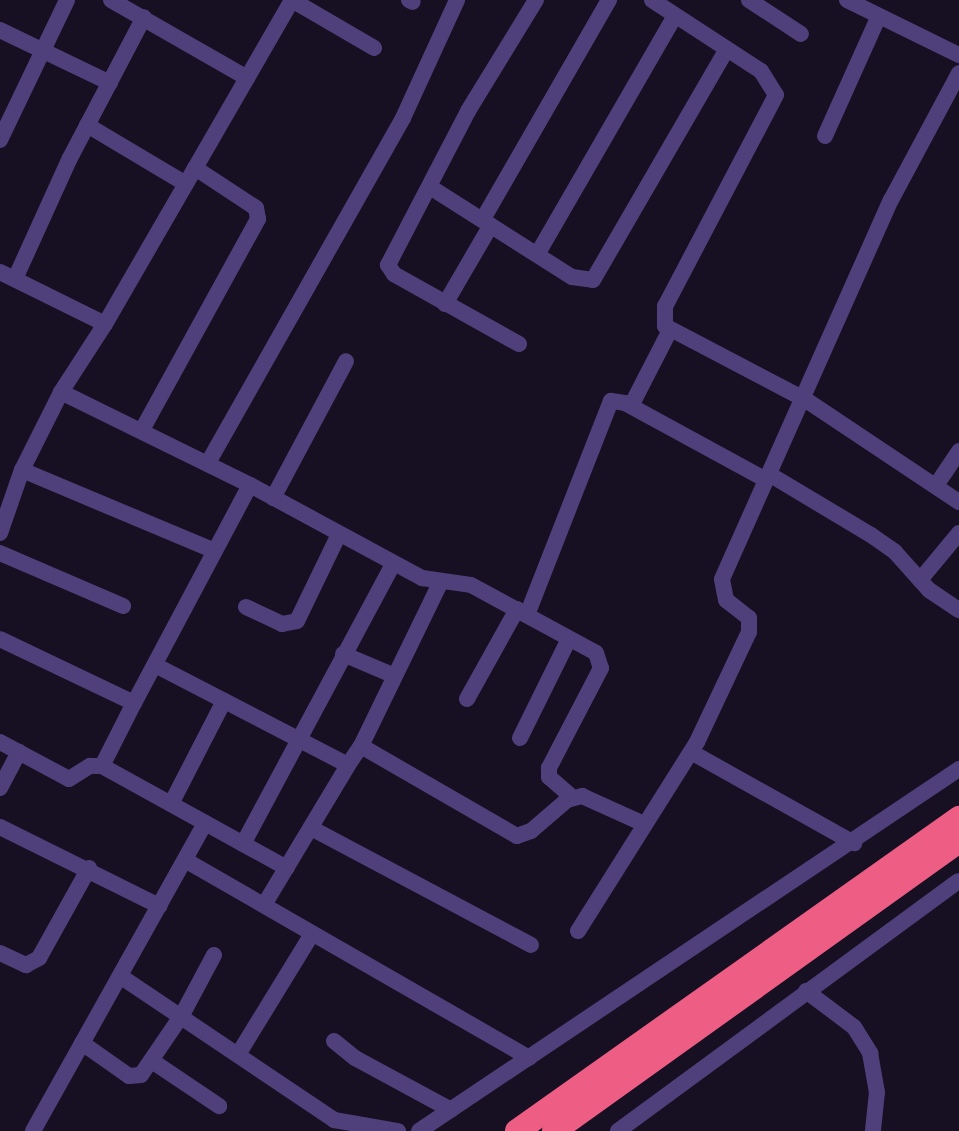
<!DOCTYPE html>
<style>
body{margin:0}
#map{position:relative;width:959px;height:1131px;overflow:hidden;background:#171022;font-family:Mulish,sans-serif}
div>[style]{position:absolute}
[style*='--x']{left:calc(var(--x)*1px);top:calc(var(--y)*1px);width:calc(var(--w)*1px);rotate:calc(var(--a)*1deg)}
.street>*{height:16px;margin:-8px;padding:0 8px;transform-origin:8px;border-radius:8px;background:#4f407c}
.highway>*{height:24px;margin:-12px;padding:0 12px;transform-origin:12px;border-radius:12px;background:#ee5d84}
span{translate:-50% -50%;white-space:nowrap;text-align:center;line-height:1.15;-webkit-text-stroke:6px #171022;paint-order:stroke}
</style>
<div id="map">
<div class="street">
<div style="--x:111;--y:0;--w:157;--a:29.8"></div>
<div style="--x:292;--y:0;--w:95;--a:30.3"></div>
<div style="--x:409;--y:0;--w:4;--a:27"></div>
<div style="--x:652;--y:0;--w:130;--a:33.1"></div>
<div style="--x:761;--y:71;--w:28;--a:58"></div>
<div style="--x:776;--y:95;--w:238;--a:117.7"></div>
<div style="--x:665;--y:306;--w:20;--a:90"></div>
<div style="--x:665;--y:326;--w:159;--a:27.7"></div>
<div style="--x:806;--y:400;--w:184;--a:33.7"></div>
<div style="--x:749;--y:0;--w:62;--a:33.2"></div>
<div style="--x:847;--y:0;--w:125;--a:26.2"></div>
<div style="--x:0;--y:30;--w:122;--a:25.7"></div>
<div style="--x:87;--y:125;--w:115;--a:30.8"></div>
<div style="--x:825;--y:136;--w:129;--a:-65.8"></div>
<div style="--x:0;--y:140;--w:155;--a:-64.4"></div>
<div style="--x:430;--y:187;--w:168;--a:32.4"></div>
<div style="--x:572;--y:277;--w:21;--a:8"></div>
<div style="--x:593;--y:280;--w:265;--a:-59.9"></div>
<div style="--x:483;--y:219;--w:253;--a:-60.1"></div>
<div style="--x:538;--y:253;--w:272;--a:-60"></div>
<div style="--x:0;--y:272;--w:117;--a:26.3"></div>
<div style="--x:105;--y:324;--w:81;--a:122.9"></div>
<div style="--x:15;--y:279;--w:133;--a:-65.6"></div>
<div style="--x:70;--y:158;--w:159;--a:-62.3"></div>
<div style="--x:445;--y:304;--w:91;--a:-59.8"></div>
<div style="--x:105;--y:324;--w:374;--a:-60"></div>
<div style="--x:519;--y:344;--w:143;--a:-150.8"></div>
<div style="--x:394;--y:274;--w:11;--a:-124"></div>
<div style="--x:388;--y:265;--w:174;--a:-62.5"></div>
<div style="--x:468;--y:111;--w:130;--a:-58.5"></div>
<div style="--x:631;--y:406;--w:85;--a:-62.8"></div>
<div style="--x:142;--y:430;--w:241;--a:-61.2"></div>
<div style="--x:258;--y:219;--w:11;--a:-100"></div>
<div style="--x:256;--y:208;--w:73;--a:-146.7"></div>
<div style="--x:209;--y:461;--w:394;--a:-60.5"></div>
<div style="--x:403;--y:118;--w:130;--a:-65.4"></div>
<div style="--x:22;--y:470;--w:209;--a:22.8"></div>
<div style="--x:769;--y:474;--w:119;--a:30.9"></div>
<div style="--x:871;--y:535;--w:29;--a:35"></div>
<div style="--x:895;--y:552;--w:51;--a:48.2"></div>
<div style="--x:929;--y:590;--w:36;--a:34"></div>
<div style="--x:937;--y:484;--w:40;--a:-56"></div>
<div style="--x:250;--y:485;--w:196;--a:28.4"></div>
<div style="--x:422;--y:578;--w:49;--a:8.1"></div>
<div style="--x:471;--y:585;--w:142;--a:28.5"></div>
<div style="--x:596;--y:653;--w:16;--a:72"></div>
<div style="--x:601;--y:668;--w:113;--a:117.5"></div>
<div style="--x:549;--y:768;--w:9;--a:90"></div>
<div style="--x:549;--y:777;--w:30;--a:41"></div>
<div style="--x:273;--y:498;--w:155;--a:-61.9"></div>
<div style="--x:0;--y:533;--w:67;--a:-70.8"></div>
<div style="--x:22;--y:470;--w:87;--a:-63.4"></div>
<div style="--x:61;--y:392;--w:211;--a:26.2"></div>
<div style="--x:250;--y:485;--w:247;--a:118"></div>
<div style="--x:134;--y:703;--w:148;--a:-154.5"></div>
<div style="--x:0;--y:553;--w:134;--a:23.3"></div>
<div style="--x:920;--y:580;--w:61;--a:-50.3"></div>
<div style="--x:246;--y:607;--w:40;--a:25"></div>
<div style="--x:282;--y:624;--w:15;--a:-11"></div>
<div style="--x:297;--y:621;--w:94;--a:-64.2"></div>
<div style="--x:527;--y:615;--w:230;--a:-68.6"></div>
<div style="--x:611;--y:401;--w:14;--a:8"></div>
<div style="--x:625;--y:403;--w:161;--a:28.6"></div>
<div style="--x:343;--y:654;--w:56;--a:22.9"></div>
<div style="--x:155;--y:665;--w:217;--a:27.4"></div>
<div style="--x:348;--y:765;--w:23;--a:-56"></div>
<div style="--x:361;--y:746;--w:180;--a:30"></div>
<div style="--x:517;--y:836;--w:15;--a:-20"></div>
<div style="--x:531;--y:831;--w:48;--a:-40.7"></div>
<div style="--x:567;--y:800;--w:16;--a:-15"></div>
<div style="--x:582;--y:796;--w:68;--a:24.3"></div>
<div style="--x:467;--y:699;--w:103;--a:-60.9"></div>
<div style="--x:520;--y:738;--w:110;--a:-63.7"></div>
<div style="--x:0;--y:742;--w:78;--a:28.2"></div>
<div style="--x:69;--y:779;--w:25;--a:-32"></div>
<div style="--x:90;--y:766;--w:12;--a:0"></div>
<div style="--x:102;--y:766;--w:211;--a:28.9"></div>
<div style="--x:361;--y:746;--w:183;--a:-64.1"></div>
<div style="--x:691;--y:752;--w:187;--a:29.2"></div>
<div style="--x:102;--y:766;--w:71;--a:-63.1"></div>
<div style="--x:0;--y:788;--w:41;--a:-62.2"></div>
<div style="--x:171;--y:804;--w:116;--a:-62.8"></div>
<div style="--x:0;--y:827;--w:178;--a:26.4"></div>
<div style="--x:311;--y:828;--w:249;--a:28"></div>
<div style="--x:243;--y:844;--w:318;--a:-61.8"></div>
<div style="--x:185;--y:860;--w:397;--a:29.9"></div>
<div style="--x:264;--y:905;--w:163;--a:-59"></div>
<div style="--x:578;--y:931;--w:223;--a:-57.8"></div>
<div style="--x:697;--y:742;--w:122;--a:-64.7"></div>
<div style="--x:749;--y:632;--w:14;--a:-90"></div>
<div style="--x:749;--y:618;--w:29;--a:-142"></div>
<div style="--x:726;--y:600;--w:21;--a:-101"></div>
<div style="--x:722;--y:579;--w:415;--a:-66"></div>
<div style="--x:891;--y:200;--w:144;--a:-61.8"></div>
<div style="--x:0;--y:953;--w:29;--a:25"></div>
<div style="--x:26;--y:965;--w:15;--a:-28"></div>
<div style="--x:39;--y:958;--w:103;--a:-60.9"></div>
<div style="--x:120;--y:976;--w:258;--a:33.9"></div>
<div style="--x:334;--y:1120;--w:65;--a:9.8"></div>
<div style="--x:806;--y:991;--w:60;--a:36.9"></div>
<div style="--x:854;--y:1027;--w:31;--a:58"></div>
<div style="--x:870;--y:1053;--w:40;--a:80"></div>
<div style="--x:877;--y:1092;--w:39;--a:96"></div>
<div style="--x:334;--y:1041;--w:27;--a:39"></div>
<div style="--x:355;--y:1058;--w:109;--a:28.4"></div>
<div style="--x:82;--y:1043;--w:57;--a:35.1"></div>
<div style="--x:129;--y:1076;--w:12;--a:-5"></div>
<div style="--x:141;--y:1075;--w:73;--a:-55.7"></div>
<div style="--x:182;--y:1015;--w:68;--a:-61.9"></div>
<div style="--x:239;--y:1053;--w:140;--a:-58.5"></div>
<div style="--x:152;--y:1061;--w:81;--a:33.9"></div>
<div style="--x:33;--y:1131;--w:353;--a:-60.8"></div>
<div style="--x:419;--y:1131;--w:650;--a:-33.84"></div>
<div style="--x:618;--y:1131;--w:422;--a:-36.3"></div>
</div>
<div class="highway">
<div style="--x:517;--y:1131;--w:542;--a:-35.3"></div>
<div style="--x:554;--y:1131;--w:498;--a:-35.6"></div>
</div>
</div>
